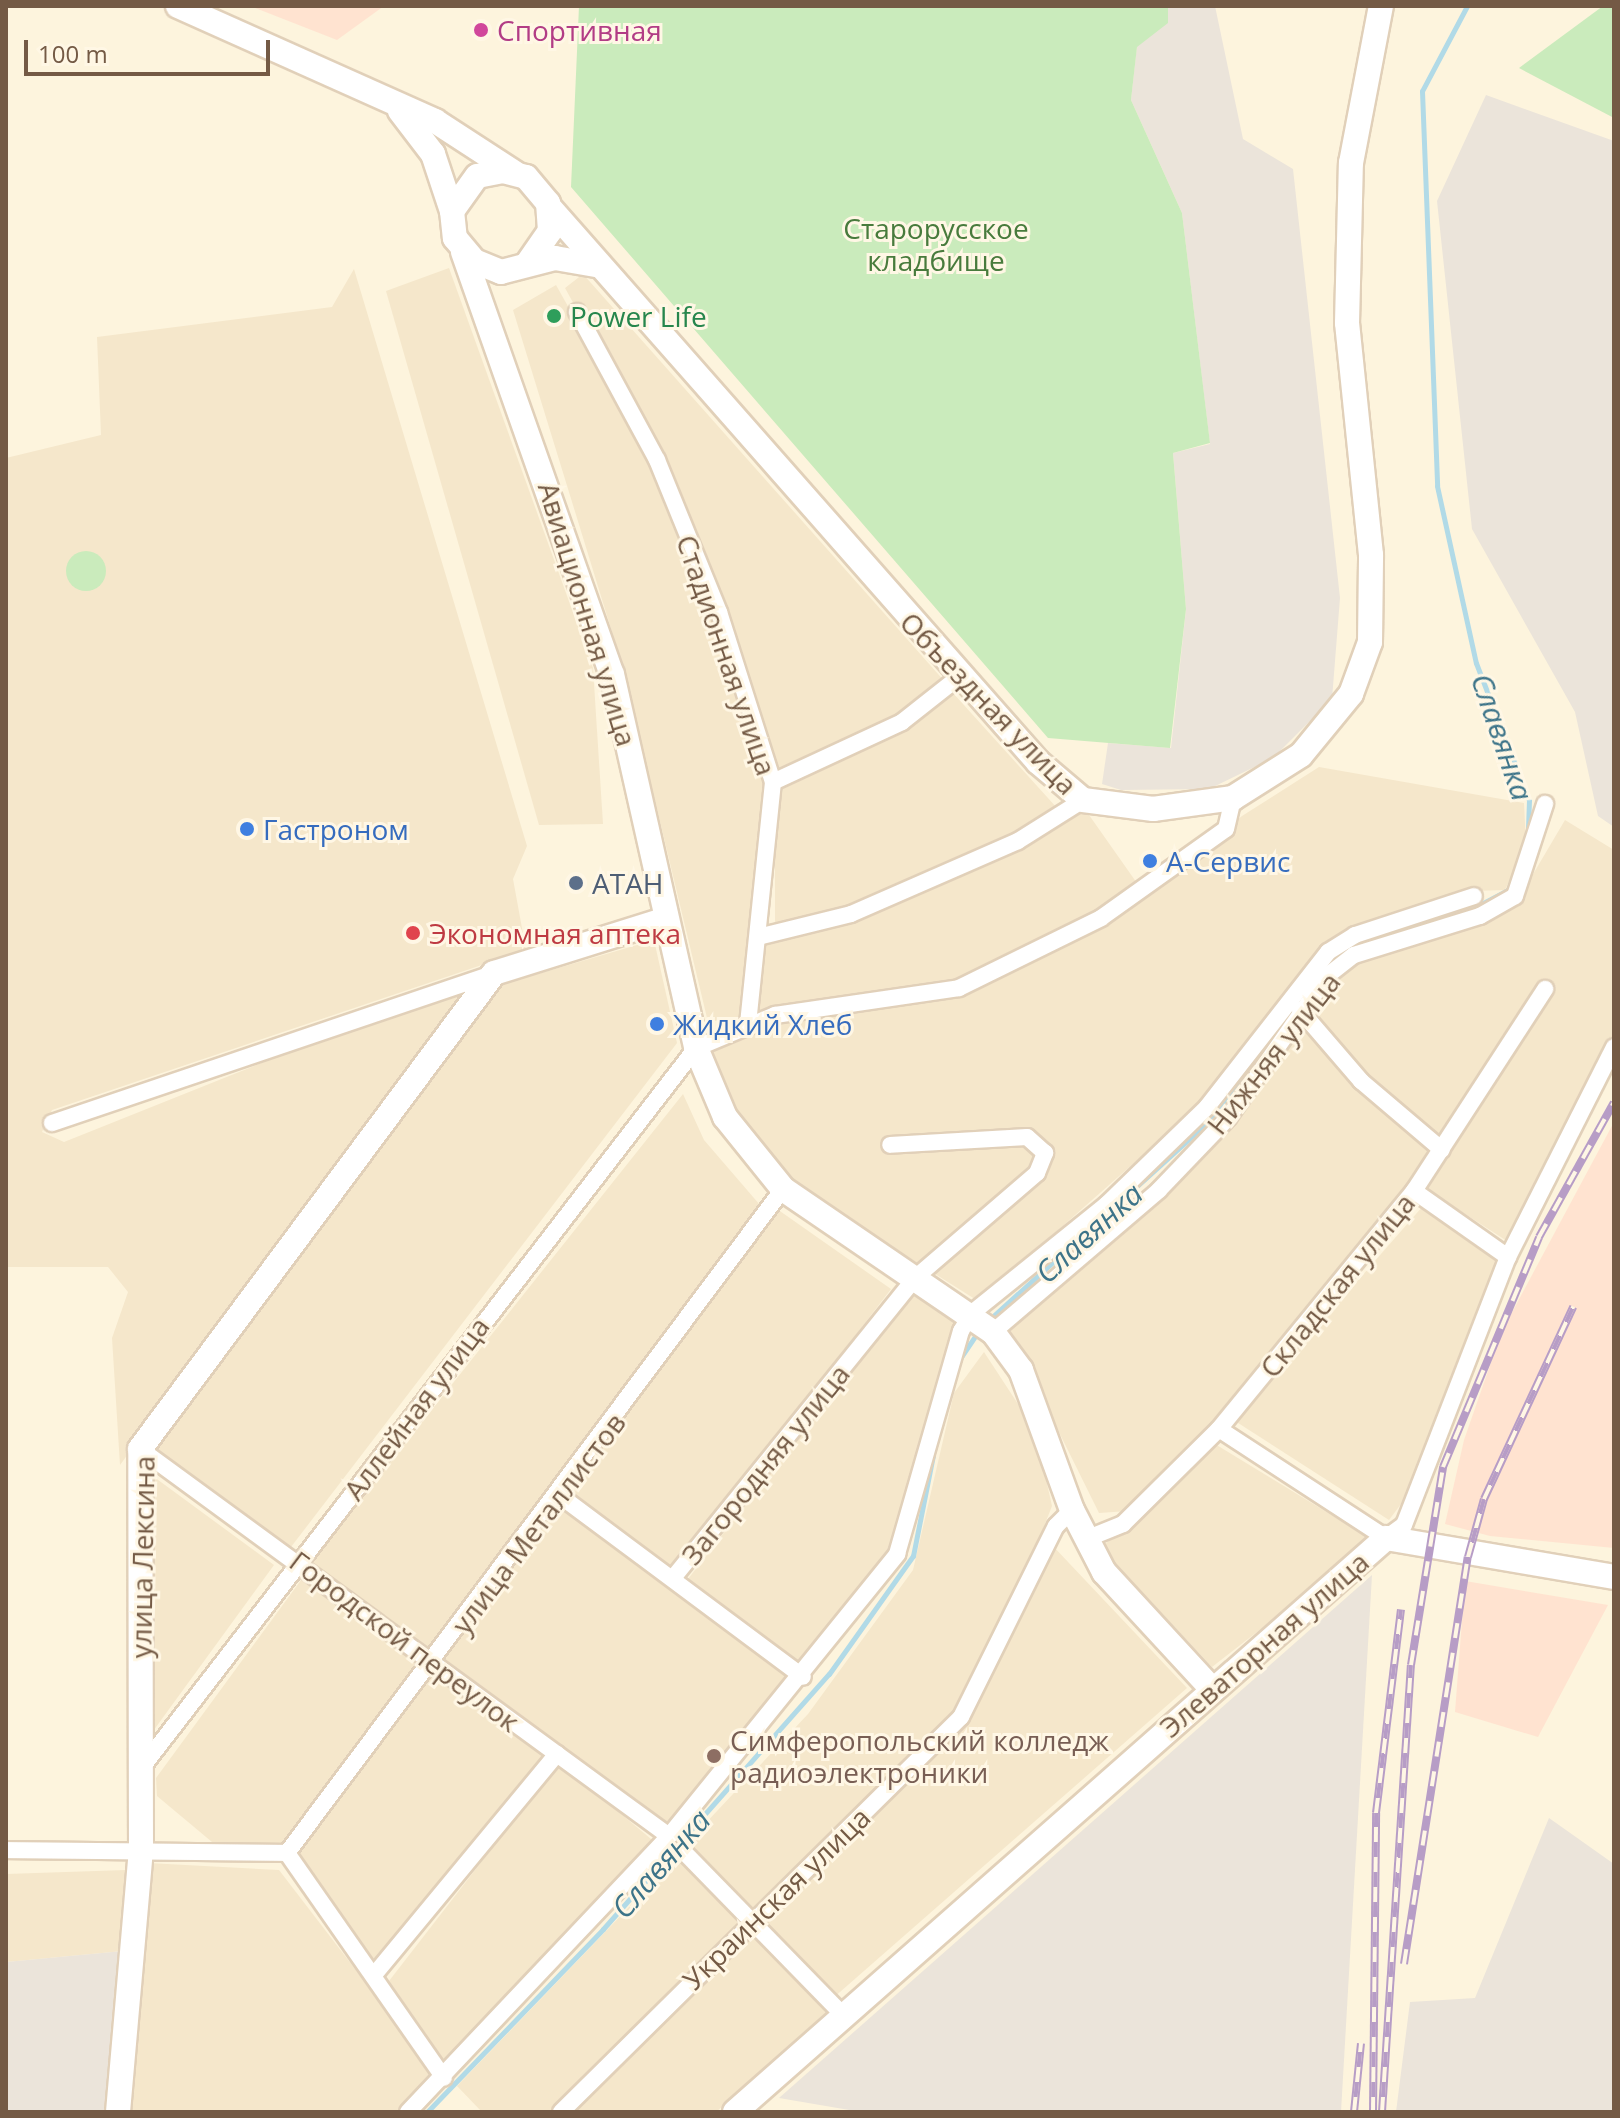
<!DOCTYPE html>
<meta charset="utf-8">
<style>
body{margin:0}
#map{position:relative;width:1620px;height:2118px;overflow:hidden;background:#fdf4dd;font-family:"Open Sans",sans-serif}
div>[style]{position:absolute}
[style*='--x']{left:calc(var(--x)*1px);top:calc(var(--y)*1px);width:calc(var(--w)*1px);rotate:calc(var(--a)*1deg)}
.residential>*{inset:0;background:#f5e7cb}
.commercial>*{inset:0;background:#ffe3d0}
.industrial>*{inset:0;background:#ebe4da}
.green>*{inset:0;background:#caebbc}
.round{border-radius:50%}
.stream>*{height:5px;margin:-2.5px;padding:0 2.5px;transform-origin:2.5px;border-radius:2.5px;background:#b1dae7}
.roads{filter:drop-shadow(2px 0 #e1d0b9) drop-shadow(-2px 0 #e1d0b9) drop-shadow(0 2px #e1d0b9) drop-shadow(0 -2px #e1d0b9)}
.street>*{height:16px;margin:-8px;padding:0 8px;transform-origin:8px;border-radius:8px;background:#fff}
.secondary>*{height:24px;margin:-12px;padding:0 12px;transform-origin:12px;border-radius:12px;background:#fff}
.rail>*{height:8px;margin-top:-4px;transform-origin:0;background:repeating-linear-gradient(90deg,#fff7e5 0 15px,#b79dc6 0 30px);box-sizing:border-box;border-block:2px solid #b79dc6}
.dots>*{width:22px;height:22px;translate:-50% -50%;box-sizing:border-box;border:4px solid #fff7e5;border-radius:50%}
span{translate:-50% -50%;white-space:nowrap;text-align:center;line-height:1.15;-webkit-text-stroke:6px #fff7e5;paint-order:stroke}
.hotel-label{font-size:28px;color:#b23c85}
.left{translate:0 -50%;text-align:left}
.park-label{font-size:28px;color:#487b3c}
.leisure-label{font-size:28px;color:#27864d}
.street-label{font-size:28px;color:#745a45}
.shop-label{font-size:28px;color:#366cbe}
.service-label{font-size:28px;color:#4e5e75}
.health-label{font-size:28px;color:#be3a42}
.education-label{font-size:28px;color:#785e54}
.water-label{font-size:30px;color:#3d7489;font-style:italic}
.frame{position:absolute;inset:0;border:8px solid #745a45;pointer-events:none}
.scale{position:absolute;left:24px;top:40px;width:246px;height:36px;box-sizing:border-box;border:4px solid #745a45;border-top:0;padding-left:10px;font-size:24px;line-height:28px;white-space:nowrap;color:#745a45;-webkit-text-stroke:6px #fff7e5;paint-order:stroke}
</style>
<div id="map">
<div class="residential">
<div style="clip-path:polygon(449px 268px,593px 668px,603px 824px,539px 825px,386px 291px)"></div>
<div style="clip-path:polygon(354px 269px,527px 846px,513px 879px,526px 950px,52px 1110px,42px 1132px,64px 1142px,379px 1016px,470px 988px,120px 1465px,112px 1338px,128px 1292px,108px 1267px,6px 1267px,6px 458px,101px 435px,97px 337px,332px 307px)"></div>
<div style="clip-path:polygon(583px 274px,946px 683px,907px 714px,779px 772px,660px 460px,565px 288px)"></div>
<div style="clip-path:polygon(556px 285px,655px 461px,753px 723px,768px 786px,740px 1017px,708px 1022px,624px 671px,513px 310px)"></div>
<div style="clip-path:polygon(953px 693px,1057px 808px,994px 846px,832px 914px,775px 928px,775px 784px,845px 759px)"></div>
<div style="clip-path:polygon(1319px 767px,1524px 803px,1526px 844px,1505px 890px,1473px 891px,1333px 940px,1204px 1101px,978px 1301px,791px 1183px,739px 1120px,707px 1049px,750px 1025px,959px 993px,1109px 924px,1242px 816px)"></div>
<div style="clip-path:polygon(1082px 805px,1139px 886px,1100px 916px,958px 987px,751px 1016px,763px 940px,854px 918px)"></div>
<div style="clip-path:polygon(1565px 820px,1614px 850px,1614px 1039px,1510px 1243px,1425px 1188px,1549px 981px,1414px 1186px,1214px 1424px,1128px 1511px,1099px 1513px,1008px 1329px,1167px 1189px,1319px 993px,1362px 960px,1516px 903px)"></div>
<div style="clip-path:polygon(654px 940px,677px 1043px,291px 1547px,149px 1443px,497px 986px)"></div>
<div style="clip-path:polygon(683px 1094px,704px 1140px,760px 1205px,426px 1657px,309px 1564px)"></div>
<div style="clip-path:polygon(1423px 1206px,1504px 1259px,1410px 1492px,1389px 1520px,1235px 1421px)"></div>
<div style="clip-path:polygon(777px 1209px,891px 1289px,672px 1574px,565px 1495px)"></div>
<div style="clip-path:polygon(912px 1290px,959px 1324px,897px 1548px,671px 1833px,437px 1665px,560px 1499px,688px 1579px)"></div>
<div style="clip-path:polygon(984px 1352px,1035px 1430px,1052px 1506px,1002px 1634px,946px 1723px,751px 1910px,687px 1843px,808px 1714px,913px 1570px,954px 1393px)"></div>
<div style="clip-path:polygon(1215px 1444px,1374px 1541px,1212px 1667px,1101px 1548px)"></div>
<div style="clip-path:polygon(150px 1474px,274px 1565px,148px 1738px)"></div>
<div style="clip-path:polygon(1052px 1545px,1187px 1688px,832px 1999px,759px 1925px,970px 1718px)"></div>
<div style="clip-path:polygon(304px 1576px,423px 1666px,285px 1848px,212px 1842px,157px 1796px,156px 1778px)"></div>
<div style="clip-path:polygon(432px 1673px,548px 1758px,375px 1971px,290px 1855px)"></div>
<div style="clip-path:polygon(559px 1762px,657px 1844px,446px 2068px,389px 1981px)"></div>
<div style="clip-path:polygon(679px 1855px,745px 1920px,551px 2112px,482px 2112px,457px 2086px)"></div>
<div style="clip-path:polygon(148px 1863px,279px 1870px,438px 2077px,402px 2112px,126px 2112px)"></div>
<div style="clip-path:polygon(126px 1870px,123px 1951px,6px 1962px,6px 1874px)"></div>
<div style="clip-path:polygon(750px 1929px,833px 2011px,716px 2112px,566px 2112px)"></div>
</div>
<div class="commercial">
<div style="clip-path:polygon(250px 6px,384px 6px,337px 40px)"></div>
<div style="clip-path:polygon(1614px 1122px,1614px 1548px,1490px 1536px,1445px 1524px,1464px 1440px,1502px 1331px)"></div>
<div style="clip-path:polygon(1465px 1581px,1608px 1605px,1538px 1737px,1455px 1712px)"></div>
</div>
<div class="industrial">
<div style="clip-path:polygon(1168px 6px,1215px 6px,1243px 139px,1293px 169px,1340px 598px,1332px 699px,1273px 758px,1209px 789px,1121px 790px,1102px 784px,1108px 743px,1171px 748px,1186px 609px,1173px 453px,1210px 444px,1182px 213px,1131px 100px,1137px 46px,1167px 23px)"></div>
<div style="clip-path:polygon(1486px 95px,1614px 141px,1614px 827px,1598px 816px,1575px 712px,1472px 529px,1437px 201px)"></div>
<div style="clip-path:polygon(1372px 1575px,1341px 2112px,861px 2112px,779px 2098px)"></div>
<div style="clip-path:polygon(1549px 1818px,1614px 1864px,1614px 2112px,1396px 2112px,1410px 2002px,1475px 1998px)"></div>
<div style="clip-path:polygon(123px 1951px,104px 2112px,6px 2112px,6px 1962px)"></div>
</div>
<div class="green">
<div style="clip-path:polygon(579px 6px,1168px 6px,1168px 23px,1137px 47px,1131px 100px,1182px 213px,1210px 443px,1173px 453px,1186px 609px,1170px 748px,1048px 738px,571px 187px)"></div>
<div style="clip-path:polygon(1603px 6px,1614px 6px,1614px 118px,1519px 68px)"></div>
<div class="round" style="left:66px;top:551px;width:40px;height:40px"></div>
</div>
<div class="stream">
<div style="--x:1467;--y:6;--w:96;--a:117.9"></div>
<div style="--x:1422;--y:91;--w:395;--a:87.8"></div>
<div style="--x:1437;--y:486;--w:181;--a:77.6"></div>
<div style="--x:1476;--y:663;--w:147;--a:68.9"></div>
<div style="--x:1529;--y:800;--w:35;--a:92"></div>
<div style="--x:1350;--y:949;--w:124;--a:-17.9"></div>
<div style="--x:1468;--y:911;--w:45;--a:-27.7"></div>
<div style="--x:1508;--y:890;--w:13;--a:-67"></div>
<div style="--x:1324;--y:967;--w:22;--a:-34"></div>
<div style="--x:992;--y:1317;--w:304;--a:-42.1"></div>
<div style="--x:1218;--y:1113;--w:66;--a:-56.1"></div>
<div style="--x:961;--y:1357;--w:27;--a:-56"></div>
<div style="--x:427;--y:2112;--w:254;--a:-46.1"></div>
<div style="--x:603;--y:1929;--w:341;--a:-48.5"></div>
<div style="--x:829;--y:1674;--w:145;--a:-54.6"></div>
<div style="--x:913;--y:1556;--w:103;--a:-78.8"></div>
</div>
<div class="roads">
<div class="street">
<div style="--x:577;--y:312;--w:168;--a:61.6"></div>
<div style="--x:657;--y:460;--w:164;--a:67.8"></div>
<div style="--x:719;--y:612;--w:178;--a:72.4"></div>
<div style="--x:773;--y:782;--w:241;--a:95.9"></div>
<div style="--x:773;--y:782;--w:142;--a:-24.9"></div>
<div style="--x:902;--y:722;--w:73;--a:-38.3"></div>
<div style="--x:762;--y:936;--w:92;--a:-13.9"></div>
<div style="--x:851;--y:914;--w:182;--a:-23.6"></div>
<div style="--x:1018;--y:841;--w:77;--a:-32.2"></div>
<div style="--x:1300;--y:1010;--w:94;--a:49.3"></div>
<div style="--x:1361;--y:1081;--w:106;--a:40.4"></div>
<div style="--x:52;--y:1123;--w:465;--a:-18.7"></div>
<div style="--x:1414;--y:1191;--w:115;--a:35.1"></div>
<div style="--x:993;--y:1332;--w:218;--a:-40.5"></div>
<div style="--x:1159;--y:1190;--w:100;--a:-46.2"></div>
<div style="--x:1228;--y:1118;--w:173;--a:-55.1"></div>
<div style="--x:1327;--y:976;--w:34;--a:-38"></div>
<div style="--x:1354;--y:955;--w:132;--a:-17.2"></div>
<div style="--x:1480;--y:916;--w:40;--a:-29.7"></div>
<div style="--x:1515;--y:896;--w:97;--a:-71.9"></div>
<div style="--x:1219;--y:1429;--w:199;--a:33.1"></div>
<div style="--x:1386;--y:1538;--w:22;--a:-36"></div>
<div style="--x:1404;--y:1525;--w:287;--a:-68.8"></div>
<div style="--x:1508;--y:1257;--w:235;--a:-63.2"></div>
<div style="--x:140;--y:1449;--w:655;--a:36.19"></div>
<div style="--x:559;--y:1495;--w:304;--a:36.7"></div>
<div style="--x:1086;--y:1539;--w:40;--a:-22"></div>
<div style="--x:1123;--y:1524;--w:135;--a:-44.7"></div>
<div style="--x:1219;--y:1429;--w:308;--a:-50.7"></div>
<div style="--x:1414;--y:1191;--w:241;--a:-57"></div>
<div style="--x:673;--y:1578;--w:385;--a:-51.1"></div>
<div style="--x:915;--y:1278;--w:161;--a:-40.7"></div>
<div style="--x:1037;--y:1173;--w:22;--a:-68"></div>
<div style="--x:1045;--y:1153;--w:24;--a:-138"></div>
<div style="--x:1027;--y:1137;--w:137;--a:176.7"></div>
<div style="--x:140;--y:1770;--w:911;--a:-52.4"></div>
<div style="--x:696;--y:1048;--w:86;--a:-22.7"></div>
<div style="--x:775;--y:1015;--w:186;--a:-8.3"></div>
<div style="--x:959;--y:988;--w:158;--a:-26.2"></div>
<div style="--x:1101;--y:918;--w:153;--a:-35.5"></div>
<div style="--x:1226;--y:829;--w:32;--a:-77"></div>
<div style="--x:6;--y:1850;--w:281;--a:0.6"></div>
<div style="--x:287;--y:1853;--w:274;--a:55.1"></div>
<div style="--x:287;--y:1853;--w:829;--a:-53.24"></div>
<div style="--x:686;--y:1854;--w:225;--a:45.7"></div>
<div style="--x:374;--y:1975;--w:287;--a:-50.4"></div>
<div style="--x:408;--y:2112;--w:380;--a:-46.6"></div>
<div style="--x:669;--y:1836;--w:363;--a:-51"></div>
<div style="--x:897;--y:1554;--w:232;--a:-74"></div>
<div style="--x:961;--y:1331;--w:21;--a:-59"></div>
<div style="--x:972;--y:1313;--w:174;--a:-38.9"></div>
<div style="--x:1107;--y:1204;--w:139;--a:-44.1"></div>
<div style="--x:1207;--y:1107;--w:197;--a:-52"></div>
<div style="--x:1328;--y:952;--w:32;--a:-32"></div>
<div style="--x:1355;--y:935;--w:125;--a:-18.1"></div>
<div style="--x:561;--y:2112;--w:562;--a:-44.64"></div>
<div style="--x:961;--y:1717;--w:213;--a:-63.6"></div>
<div style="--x:1056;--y:1526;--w:23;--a:-45"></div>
</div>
<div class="secondary">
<div style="--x:178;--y:6;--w:282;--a:24.1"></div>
<div style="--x:435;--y:121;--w:95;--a:33"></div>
<div style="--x:400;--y:111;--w:54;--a:52.5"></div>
<div style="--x:433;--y:154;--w:60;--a:71.6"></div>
<div style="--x:550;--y:208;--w:738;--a:48.62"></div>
<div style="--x:1038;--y:762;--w:59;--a:40.2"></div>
<div style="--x:1083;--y:800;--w:71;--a:7.3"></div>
<div style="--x:1153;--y:809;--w:81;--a:-7.8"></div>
<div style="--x:1233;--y:798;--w:80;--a:-32.3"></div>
<div style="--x:1301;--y:755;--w:79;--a:-50.7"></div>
<div style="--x:1351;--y:694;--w:55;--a:-69.9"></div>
<div style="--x:1370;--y:642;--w:87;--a:-89.3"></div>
<div style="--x:1371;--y:555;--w:233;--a:-95.9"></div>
<div style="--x:1347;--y:323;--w:160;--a:-88.6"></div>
<div style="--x:1351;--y:163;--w:160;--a:-79.2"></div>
<div style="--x:463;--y:252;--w:448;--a:70.6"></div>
<div style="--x:612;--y:674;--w:383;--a:77.3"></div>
<div style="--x:696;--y:1048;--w:75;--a:67.2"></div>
<div style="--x:725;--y:1117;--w:92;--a:51.1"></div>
<div style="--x:783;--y:1189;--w:254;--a:34.3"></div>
<div style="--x:993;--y:1332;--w:47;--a:53.6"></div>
<div style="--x:1021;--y:1370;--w:149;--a:70"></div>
<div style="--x:1072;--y:1510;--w:70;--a:62.7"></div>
<div style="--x:1104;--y:1572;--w:159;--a:47.3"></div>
<div style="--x:527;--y:264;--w:40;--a:-55.1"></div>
<div style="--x:550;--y:231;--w:28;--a:-94"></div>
<div style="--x:548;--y:203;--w:34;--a:-130"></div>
<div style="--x:526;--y:177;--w:24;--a:-165"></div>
<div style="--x:503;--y:171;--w:26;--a:169"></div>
<div style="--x:477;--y:176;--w:43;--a:125.5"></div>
<div style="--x:452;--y:211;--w:27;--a:84"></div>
<div style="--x:455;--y:238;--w:30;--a:50"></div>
<div style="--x:474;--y:261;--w:29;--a:22"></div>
<div style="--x:501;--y:272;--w:56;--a:-14.5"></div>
<div style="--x:555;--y:258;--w:41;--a:9.9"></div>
<div style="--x:118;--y:2112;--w:265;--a:-85"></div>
<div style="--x:141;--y:1848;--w:399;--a:-90.1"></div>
<div style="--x:140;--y:1449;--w:593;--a:-53.36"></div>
<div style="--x:494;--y:973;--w:180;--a:-17.4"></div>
<div style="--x:735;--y:2112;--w:868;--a:-41.4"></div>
<div style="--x:1386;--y:1538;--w:231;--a:9.7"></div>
</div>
</div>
<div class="rail">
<div style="--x:1404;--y:1964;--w:412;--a:-81.1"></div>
<div style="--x:1468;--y:1557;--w:60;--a:-74.6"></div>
<div style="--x:1484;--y:1499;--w:212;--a:-65.1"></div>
<div style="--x:1354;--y:2112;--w:69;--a:-84.2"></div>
<div style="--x:1373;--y:2112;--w:299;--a:-89.4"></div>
<div style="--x:1376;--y:1813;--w:205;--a:-83"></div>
<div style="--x:1382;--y:2112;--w:448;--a:-86.3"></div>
<div style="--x:1411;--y:1665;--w:201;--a:-80.8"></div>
<div style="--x:1443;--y:1467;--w:249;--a:-67.3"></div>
<div style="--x:1539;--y:1237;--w:154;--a:-60.9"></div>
</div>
<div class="dots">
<div style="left:481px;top:30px;background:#d1479c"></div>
<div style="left:554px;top:316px;background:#2e9e5b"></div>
<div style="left:247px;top:829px;background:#3f7fe0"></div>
<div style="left:1150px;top:861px;background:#3f7fe0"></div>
<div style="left:576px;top:883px;background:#5c6f8a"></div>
<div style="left:413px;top:933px;background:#e0444e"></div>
<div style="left:657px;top:1024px;background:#3f7fe0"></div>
<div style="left:714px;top:1756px;background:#8d6e63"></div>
</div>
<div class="hotel-label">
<span class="left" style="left:497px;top:30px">Спортивная</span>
</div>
<div class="park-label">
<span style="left:936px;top:244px">Старорусское<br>кладбище</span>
</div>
<div class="leisure-label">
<span class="left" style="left:570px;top:316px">Power Life</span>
</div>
<div class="street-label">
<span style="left:588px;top:614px;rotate:73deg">Авиационная улица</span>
<span style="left:727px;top:655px;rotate:71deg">Стадионная улица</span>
<span style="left:989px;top:703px;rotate:46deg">Объездная улица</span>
<span style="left:1273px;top:1053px;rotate:-52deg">Нижняя улица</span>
<span style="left:1337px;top:1285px;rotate:-51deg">Складская улица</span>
<span style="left:416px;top:1408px;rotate:-53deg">Аллейная улица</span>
<span style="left:765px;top:1464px;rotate:-51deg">Загородняя улица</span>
<span style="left:538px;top:1523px;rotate:-53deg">улица Металлистов</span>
<span style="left:142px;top:1557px;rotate:-89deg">улица Лексина</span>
<span style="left:405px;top:1641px;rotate:37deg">Городской переулок</span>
<span style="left:1264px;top:1644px;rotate:-41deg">Элеваторная улица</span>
<span style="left:776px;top:1898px;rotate:-44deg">Украинская улица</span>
</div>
<div class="shop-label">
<span class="left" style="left:263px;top:829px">Гастроном</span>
<span class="left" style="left:1166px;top:861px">А-Сервис</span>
<span class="left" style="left:673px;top:1024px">Жидкий Хлеб</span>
</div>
<div class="service-label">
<span class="left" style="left:592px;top:883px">АТАН</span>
</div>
<div class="health-label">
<span class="left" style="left:429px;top:933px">Экономная аптека</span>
</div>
<div class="education-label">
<span class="left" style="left:730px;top:1756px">Симферопольский колледж<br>радиоэлектроники</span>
</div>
<div class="water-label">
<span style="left:1502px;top:737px;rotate:71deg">Славянка</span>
<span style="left:1089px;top:1233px;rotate:-42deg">Славянка</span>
<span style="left:661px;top:1864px;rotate:-49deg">Славянка</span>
</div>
<div class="frame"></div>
<div class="scale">100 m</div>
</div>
